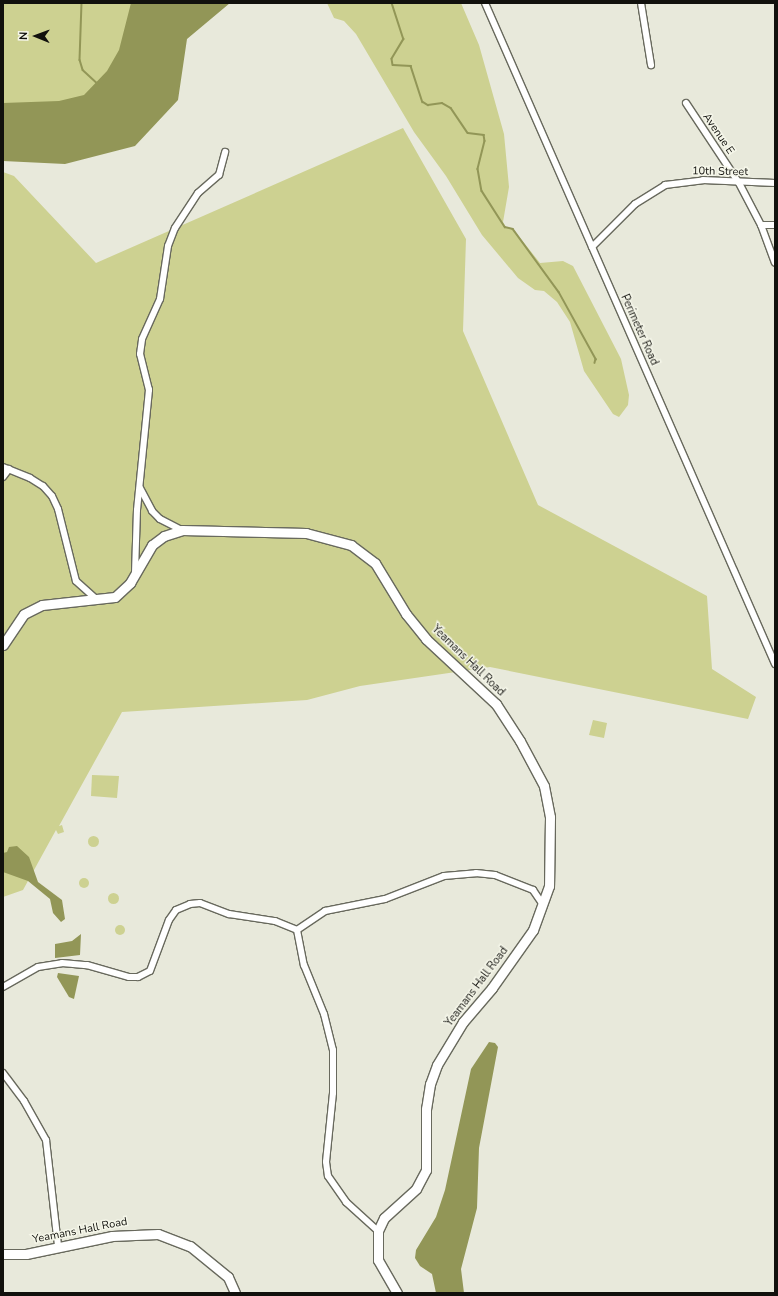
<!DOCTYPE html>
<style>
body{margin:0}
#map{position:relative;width:778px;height:1296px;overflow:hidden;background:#e8e9db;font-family:"Nunito Sans",sans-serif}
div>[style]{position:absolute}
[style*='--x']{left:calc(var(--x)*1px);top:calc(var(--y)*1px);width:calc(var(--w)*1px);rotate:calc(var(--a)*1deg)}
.green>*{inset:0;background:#cdd191}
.round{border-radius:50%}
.water>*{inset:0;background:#929657}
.stream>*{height:1.5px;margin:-0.75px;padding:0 0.75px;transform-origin:0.75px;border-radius:0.75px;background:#929657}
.roads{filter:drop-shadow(1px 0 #68695d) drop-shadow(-1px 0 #68695d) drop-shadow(0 1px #68695d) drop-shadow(0 -1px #68695d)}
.street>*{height:6px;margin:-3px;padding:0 3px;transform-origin:3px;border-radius:3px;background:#fff}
.secondary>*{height:9px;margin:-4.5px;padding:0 4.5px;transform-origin:4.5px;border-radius:4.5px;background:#fff}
span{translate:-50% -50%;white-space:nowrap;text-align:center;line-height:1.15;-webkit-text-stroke:3px #f5f6e9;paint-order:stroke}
.street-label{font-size:11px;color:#11110d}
.frame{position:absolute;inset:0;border:4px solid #11110d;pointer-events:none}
.north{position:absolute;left:16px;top:16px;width:40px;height:40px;-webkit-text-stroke:3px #f5f6e9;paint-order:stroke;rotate:271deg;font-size:11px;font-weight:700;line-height:16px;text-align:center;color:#11110d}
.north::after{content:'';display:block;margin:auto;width:14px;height:18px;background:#11110d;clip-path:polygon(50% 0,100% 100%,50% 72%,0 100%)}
</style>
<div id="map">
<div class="green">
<div style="clip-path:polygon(3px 3px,138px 3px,112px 95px,3px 115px)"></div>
<div style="clip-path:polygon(327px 3px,461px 3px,479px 45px,504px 134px,509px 187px,503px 222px,506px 227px,513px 229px,540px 263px,563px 261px,573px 266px,621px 359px,629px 395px,628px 405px,619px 417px,613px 414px,584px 371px,570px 322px,557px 302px,544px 291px,535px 290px,518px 278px,482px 235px,446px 176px,414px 132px,356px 34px,344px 21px,334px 18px)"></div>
<div style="clip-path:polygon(403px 128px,466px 239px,463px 331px,538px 505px,707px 596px,712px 669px,756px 697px,748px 719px,490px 667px,360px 686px,307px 700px,122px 712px,59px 826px,62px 825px,64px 832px,58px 834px,56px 830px,23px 890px,3px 897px,3px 172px,14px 176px,96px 263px)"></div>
<div style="clip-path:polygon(593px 720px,607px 723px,604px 738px,589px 735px)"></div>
<div style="clip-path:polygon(92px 775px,119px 776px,117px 798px,91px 796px)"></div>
<div class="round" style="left:87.5px;top:835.5px;width:11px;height:11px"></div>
<div class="round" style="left:79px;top:878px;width:10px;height:10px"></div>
<div class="round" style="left:107.5px;top:892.5px;width:11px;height:11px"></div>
<div class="round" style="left:115px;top:925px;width:10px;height:10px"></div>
</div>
<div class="water">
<div style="clip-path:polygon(131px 3px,230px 3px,187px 39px,178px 100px,135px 146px,65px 164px,3px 161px,3px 103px,59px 101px,84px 95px,107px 71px,119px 50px)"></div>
<div style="clip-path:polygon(17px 846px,29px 857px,38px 882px,62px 900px,65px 919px,61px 922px,53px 913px,50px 899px,28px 881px,3px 872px,3px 853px,7px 852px,9px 847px)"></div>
<div style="clip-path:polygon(81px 934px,80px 955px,55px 958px,55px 944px,72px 941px)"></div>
<div style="clip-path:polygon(58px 973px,79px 976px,74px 999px,69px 997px,57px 977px)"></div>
<div style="clip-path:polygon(489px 1042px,495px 1043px,498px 1047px,479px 1148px,477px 1208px,461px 1269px,464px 1293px,436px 1293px,432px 1274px,420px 1266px,415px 1258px,416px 1250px,436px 1217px,445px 1190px,471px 1069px)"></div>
</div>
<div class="stream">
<div style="--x:82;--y:3;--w:57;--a:92"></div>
<div style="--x:80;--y:60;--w:10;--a:73"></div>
<div style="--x:83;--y:70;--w:21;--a:43"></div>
<div style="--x:392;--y:3;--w:38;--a:72"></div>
<div style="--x:404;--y:39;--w:23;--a:121"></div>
<div style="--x:392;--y:59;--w:6;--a:81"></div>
<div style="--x:393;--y:65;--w:18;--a:3"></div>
<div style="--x:411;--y:66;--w:38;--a:72"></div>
<div style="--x:423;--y:102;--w:6;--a:31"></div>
<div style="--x:428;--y:105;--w:14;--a:-8"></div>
<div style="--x:442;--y:103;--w:10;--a:29"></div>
<div style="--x:451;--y:108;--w:30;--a:56"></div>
<div style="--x:468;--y:133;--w:16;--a:7"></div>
<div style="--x:484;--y:135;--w:6;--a:81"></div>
<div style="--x:485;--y:141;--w:29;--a:104"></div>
<div style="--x:478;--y:169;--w:22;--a:80"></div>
<div style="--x:482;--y:191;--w:43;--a:57.4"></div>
<div style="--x:505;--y:227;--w:8;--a:14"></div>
<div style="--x:513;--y:229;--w:78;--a:53.9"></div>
<div style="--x:559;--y:292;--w:77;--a:61.1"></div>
<div style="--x:596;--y:359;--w:4;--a:104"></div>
</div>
<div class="roads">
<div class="street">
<div style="--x:485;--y:3;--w:722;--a:66.31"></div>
<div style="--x:641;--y:3;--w:63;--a:80.8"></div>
<div style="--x:686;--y:103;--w:96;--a:56.5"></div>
<div style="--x:739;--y:183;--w:47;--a:62.4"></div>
<div style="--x:761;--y:225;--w:40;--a:69.8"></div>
<div style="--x:761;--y:225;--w:14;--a:0"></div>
<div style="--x:592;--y:247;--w:61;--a:-45"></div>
<div style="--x:635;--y:204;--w:36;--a:-32"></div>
<div style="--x:665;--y:185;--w:38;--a:-7"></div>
<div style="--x:703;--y:180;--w:72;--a:2.4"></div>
<div style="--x:3;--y:467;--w:29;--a:22"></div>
<div style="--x:30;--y:478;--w:15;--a:32"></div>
<div style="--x:43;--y:486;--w:13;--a:48"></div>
<div style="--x:52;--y:496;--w:14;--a:65"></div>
<div style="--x:58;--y:509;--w:74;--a:76"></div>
<div style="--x:76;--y:581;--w:27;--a:42"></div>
<div style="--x:3;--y:477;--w:10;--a:-53"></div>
<div style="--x:140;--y:488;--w:26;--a:62"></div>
<div style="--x:152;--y:511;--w:11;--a:45"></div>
<div style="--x:160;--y:519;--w:25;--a:27"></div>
<div style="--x:135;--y:573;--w:63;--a:-88.2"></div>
<div style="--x:137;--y:510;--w:121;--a:-84.3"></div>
<div style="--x:149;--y:390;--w:37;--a:-104"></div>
<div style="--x:140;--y:354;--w:15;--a:-82"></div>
<div style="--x:142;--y:339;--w:44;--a:-65.8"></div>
<div style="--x:160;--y:299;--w:54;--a:-81.4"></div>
<div style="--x:168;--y:246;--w:19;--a:-69"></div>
<div style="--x:175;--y:228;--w:42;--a:-56.7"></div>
<div style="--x:198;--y:193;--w:28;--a:-41"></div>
<div style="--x:219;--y:175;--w:24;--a:-75"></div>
<div style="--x:297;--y:930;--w:36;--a:79"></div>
<div style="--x:304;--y:965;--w:53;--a:67.8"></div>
<div style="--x:324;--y:1014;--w:37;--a:76"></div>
<div style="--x:333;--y:1050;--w:43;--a:90"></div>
<div style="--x:333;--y:1093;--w:69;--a:95.8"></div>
<div style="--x:326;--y:1162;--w:14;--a:82"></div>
<div style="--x:328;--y:1176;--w:32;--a:55"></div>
<div style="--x:346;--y:1202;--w:43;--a:42.2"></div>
<div style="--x:3;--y:987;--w:40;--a:-29.7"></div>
<div style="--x:38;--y:967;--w:24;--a:-9"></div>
<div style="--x:62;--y:963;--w:25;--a:5"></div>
<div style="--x:87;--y:965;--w:44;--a:15.9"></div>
<div style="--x:129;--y:977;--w:9;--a:0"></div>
<div style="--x:138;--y:977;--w:13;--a:-27"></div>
<div style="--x:150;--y:971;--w:54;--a:-69.6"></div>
<div style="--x:169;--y:920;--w:12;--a:-55"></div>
<div style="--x:176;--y:910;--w:15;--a:-23"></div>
<div style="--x:190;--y:904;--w:10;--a:-6"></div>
<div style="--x:200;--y:903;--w:31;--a:21"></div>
<div style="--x:229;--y:914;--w:47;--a:8.7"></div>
<div style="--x:275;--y:921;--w:24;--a:22"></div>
<div style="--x:297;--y:930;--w:34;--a:-34"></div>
<div style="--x:325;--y:911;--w:61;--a:-11.3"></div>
<div style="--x:385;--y:899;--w:63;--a:-21.3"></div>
<div style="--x:444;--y:876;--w:32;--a:-5"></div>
<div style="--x:476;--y:873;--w:19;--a:6"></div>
<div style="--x:495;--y:875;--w:41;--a:21.5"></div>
<div style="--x:533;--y:890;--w:18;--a:56"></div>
<div style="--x:3;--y:1073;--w:35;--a:53"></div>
<div style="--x:24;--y:1101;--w:45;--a:60.6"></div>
<div style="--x:46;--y:1140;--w:107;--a:83.5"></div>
</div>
<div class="secondary">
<div style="--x:3;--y:645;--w:37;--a:-56"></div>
<div style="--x:24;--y:614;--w:20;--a:-27"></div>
<div style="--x:42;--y:605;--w:73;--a:-6.3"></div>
<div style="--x:115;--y:597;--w:21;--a:-43"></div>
<div style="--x:130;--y:583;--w:44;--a:-59.9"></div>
<div style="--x:152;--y:545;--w:15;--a:-37"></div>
<div style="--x:164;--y:536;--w:19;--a:-18"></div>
<div style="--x:182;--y:530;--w:124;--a:1.4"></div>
<div style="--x:306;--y:533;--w:47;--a:14.9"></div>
<div style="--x:351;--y:545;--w:30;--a:37"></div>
<div style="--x:375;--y:563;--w:60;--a:58.7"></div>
<div style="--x:406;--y:614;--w:32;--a:51"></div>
<div style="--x:426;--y:639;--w:96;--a:42.9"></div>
<div style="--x:496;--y:704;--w:44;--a:57"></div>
<div style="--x:520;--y:741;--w:51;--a:61.9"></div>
<div style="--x:544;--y:786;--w:32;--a:79"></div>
<div style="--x:550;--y:817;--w:69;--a:90.8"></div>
<div style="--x:549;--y:886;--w:47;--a:110"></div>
<div style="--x:533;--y:930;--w:71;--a:125.3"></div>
<div style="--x:492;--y:988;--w:45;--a:130.5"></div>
<div style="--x:463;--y:1022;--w:50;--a:121.2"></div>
<div style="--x:437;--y:1065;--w:20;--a:110"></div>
<div style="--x:430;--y:1084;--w:25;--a:99"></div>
<div style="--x:426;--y:1109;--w:61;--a:90"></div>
<div style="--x:426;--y:1170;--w:21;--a:118"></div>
<div style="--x:416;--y:1189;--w:43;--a:137.8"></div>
<div style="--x:384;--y:1218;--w:14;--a:115"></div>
<div style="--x:378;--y:1231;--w:29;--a:90"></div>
<div style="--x:378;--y:1260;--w:38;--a:60"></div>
<div style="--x:3;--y:1254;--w:23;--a:0"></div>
<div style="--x:26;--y:1254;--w:88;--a:-11.8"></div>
<div style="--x:112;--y:1236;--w:46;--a:-2.5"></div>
<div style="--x:158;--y:1234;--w:34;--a:21"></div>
<div style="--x:190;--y:1246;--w:49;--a:39.2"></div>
<div style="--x:228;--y:1277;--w:17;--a:66"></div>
</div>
</div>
<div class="street-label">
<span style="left:718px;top:134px;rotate:56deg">Avenue E</span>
<span style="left:720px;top:172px;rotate:1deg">10th Street</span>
<span style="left:639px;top:330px;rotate:66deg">Perimeter Road</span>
<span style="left:468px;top:661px;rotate:44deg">Yeamans Hall Road</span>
<span style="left:477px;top:987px;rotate:-53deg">Yeamans Hall Road</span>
<span style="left:80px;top:1231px;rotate:-11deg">Yeamans Hall Road</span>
</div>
<div class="frame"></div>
<div class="north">N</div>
</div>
